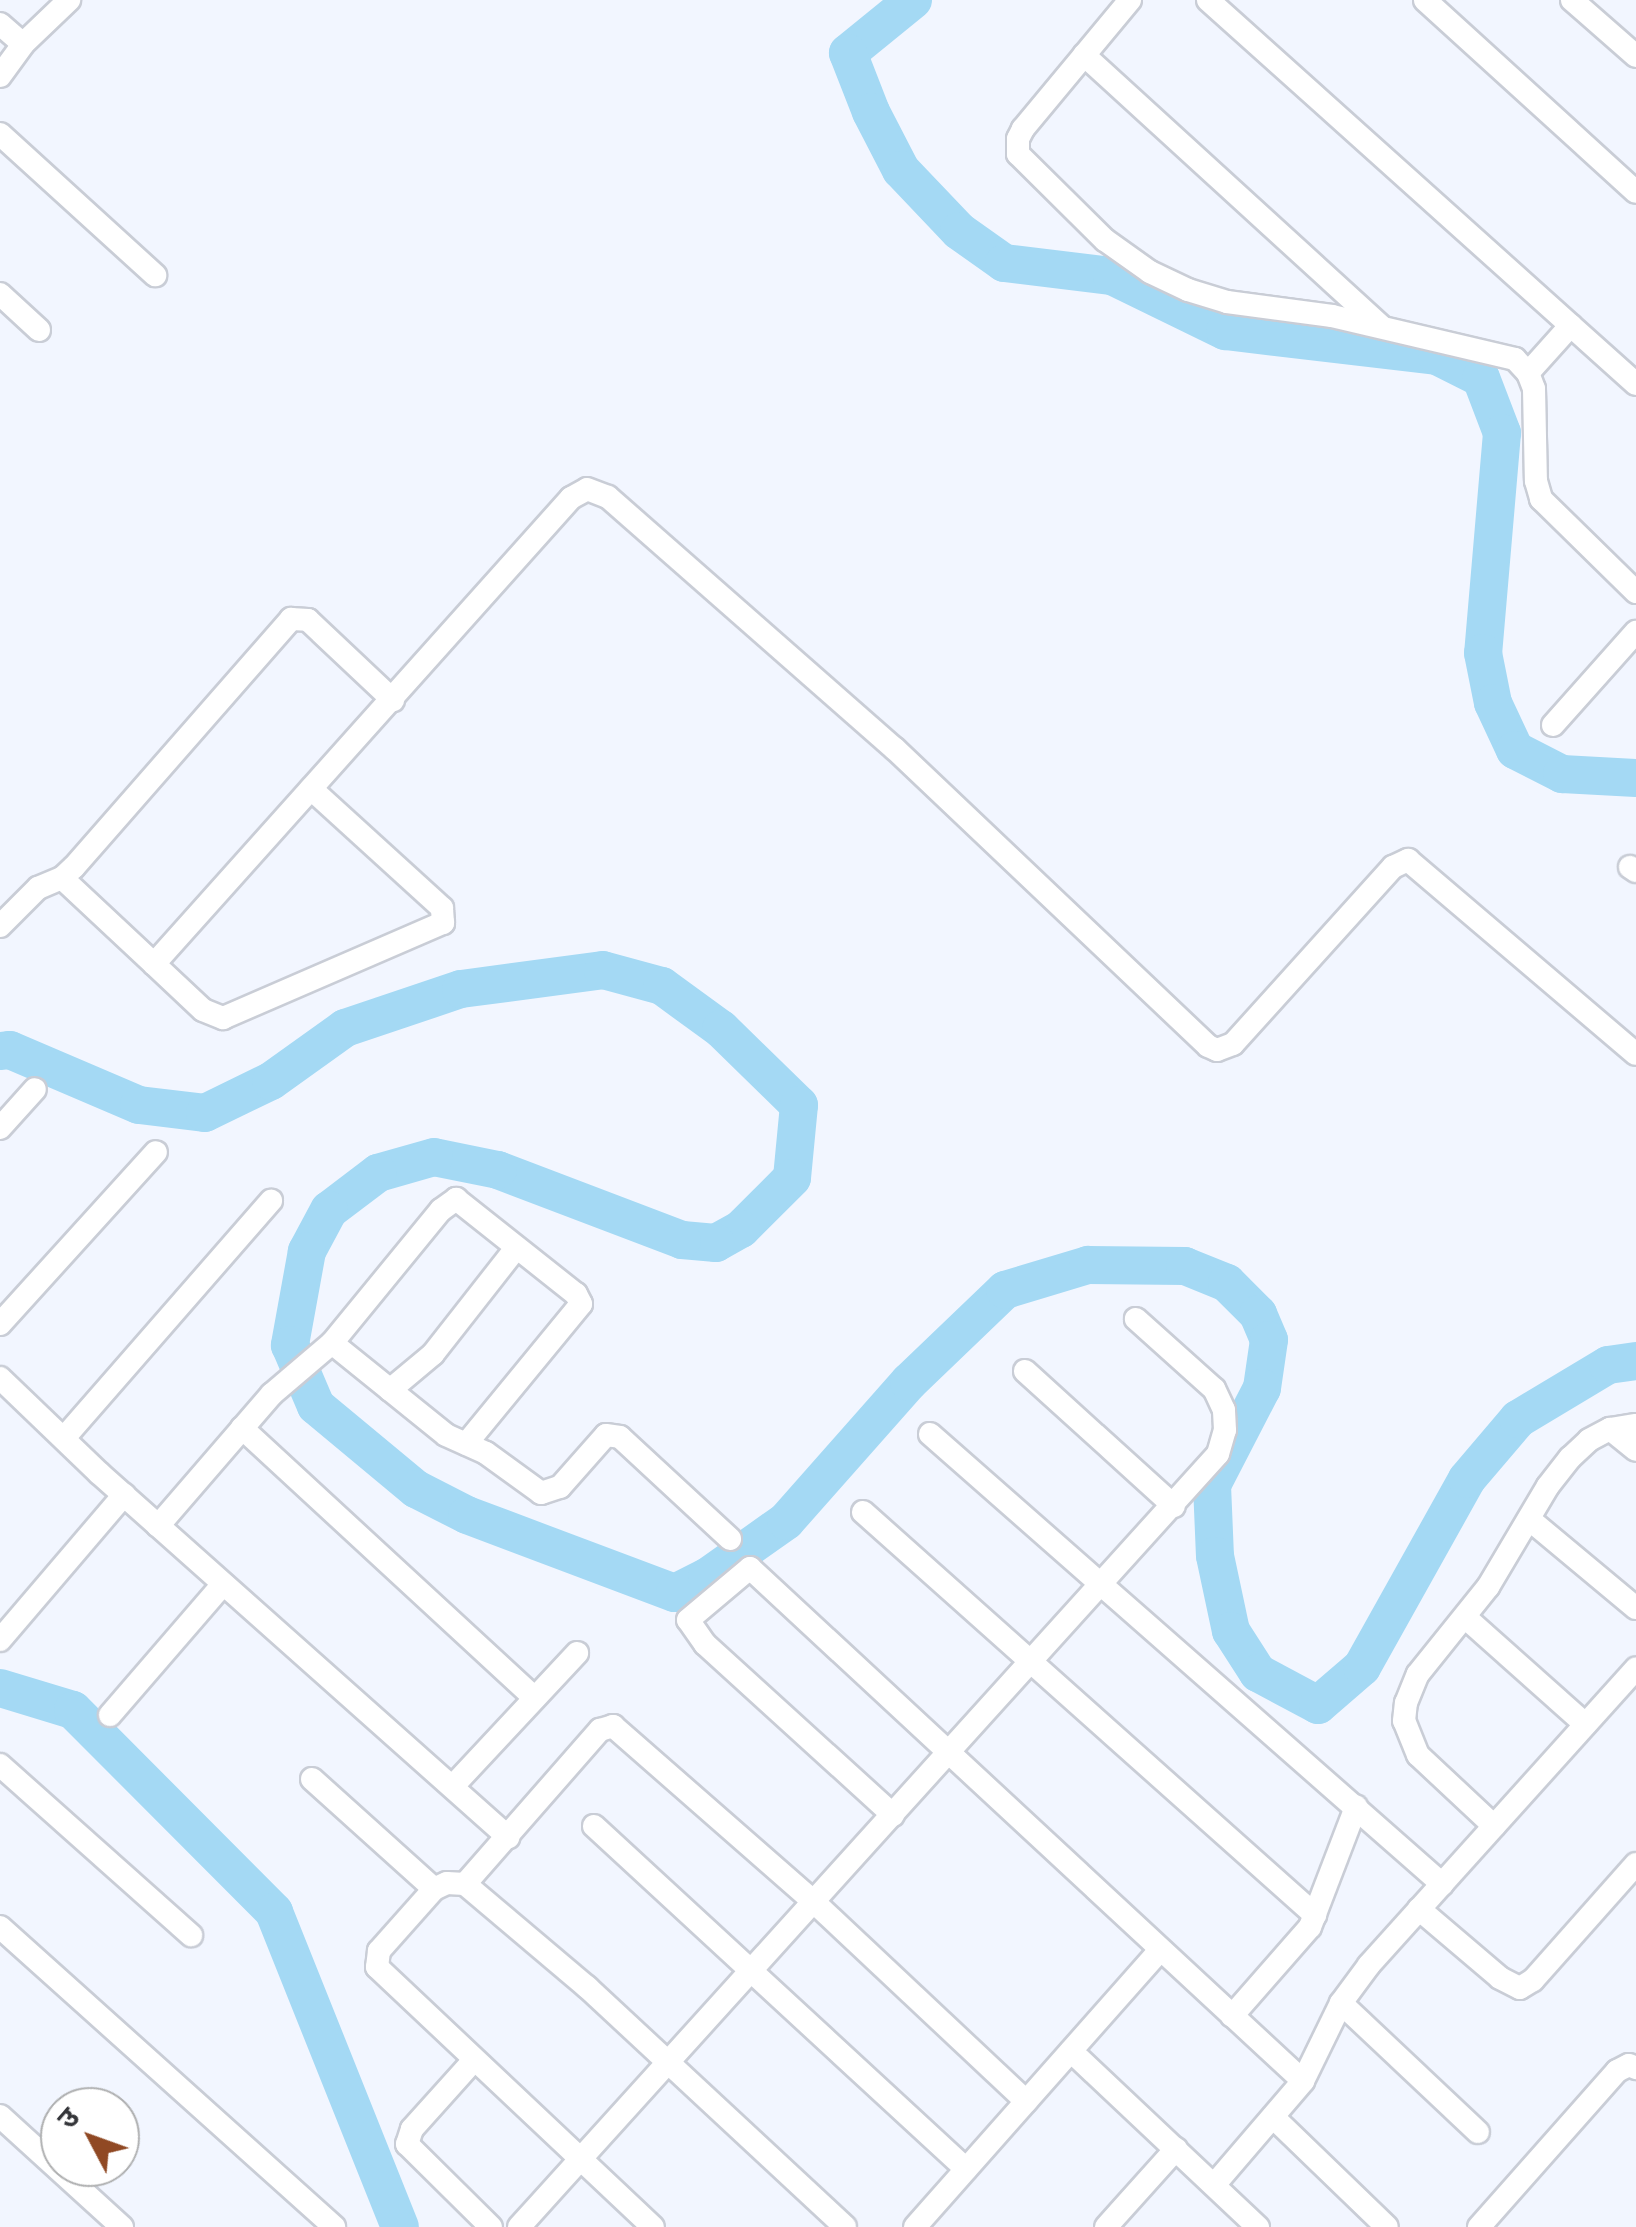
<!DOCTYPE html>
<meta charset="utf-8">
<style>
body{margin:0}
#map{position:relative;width:1636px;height:2227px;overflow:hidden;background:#f2f6ff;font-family:"Roboto Condensed","Noto Sans Devanagari",sans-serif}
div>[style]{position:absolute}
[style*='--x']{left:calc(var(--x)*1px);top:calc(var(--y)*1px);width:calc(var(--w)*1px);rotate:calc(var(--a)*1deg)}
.river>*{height:38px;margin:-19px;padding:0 19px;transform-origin:19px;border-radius:19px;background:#a4d9f4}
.roads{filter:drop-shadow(2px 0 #c9cdd6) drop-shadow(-2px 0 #c9cdd6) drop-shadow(0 2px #c9cdd6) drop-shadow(0 -2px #c9cdd6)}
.minor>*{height:22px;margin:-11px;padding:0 11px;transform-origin:11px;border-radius:11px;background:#fff}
span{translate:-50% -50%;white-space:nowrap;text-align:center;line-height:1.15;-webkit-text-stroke:10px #fff;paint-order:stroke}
.north{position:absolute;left:40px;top:2087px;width:100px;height:100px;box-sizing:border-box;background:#fff;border:2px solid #aeafb0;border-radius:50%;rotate:311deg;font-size:28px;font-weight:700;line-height:40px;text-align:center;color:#35363a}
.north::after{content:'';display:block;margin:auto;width:35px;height:45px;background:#904924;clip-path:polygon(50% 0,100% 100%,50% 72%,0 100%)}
</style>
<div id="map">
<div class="river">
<div style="--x:913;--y:0;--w:84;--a:140.8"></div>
<div style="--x:848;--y:53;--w:63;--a:68.7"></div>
<div style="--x:871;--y:112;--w:65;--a:62.7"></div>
<div style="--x:901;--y:170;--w:84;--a:46.4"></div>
<div style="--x:959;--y:231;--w:55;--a:35.4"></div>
<div style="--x:1004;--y:263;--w:109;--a:6.9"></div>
<div style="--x:1112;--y:276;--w:126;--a:26"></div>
<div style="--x:1225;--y:331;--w:213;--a:6.7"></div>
<div style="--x:1437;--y:356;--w:49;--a:26.6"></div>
<div style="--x:1481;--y:378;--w:59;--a:69.1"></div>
<div style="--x:1502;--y:433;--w:221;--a:94.9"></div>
<div style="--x:1483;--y:653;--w:51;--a:78.7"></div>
<div style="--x:1493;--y:703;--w:52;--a:64.9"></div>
<div style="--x:1515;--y:750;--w:53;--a:27.1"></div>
<div style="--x:1562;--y:774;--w:74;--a:3.1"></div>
<div style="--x:0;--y:1051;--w:10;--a:-6"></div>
<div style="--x:10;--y:1050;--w:140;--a:23.1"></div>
<div style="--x:139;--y:1105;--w:66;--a:6.9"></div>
<div style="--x:205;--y:1113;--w:73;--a:-25.9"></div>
<div style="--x:271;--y:1081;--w:91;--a:-35.6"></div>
<div style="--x:345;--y:1028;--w:122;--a:-18.6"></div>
<div style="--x:461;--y:989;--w:143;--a:-7.6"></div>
<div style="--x:603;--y:970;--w:61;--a:15.2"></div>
<div style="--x:662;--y:986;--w:73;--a:36.1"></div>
<div style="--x:721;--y:1029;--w:109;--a:44.3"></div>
<div style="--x:799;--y:1105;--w:73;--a:95.5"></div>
<div style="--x:792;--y:1178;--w:72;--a:135"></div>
<div style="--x:741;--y:1229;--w:29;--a:151"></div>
<div style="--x:716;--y:1243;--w:34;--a:-175"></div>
<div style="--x:682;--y:1240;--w:197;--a:-159.2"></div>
<div style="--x:498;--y:1170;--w:65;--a:-168.5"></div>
<div style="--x:434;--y:1157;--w:58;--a:164.1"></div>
<div style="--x:378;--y:1173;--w:61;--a:142.9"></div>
<div style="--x:329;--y:1210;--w:47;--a:118.2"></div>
<div style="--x:307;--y:1251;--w:96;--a:100.3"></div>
<div style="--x:290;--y:1345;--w:66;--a:66.9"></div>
<div style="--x:316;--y:1406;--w:130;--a:39.7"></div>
<div style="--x:416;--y:1489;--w:57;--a:27"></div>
<div style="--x:467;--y:1515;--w:222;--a:20.6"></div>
<div style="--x:675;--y:1593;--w:36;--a:-27"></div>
<div style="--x:707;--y:1577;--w:97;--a:-35.3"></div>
<div style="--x:786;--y:1521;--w:186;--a:-48.5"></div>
<div style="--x:909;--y:1382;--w:133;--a:-43.8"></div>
<div style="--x:1005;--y:1290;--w:87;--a:-16.8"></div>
<div style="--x:1088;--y:1265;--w:97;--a:0.6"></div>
<div style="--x:1185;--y:1266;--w:45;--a:22"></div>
<div style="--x:1227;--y:1283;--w:44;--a:45"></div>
<div style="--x:1258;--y:1314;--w:28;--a:67"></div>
<div style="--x:1269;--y:1340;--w:49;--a:98.3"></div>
<div style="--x:1262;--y:1388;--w:109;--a:117.3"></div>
<div style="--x:1212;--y:1485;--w:71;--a:87.6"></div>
<div style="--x:1215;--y:1556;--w:77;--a:78"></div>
<div style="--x:1231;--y:1631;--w:50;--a:57.3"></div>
<div style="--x:1258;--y:1673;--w:68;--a:28.1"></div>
<div style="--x:1318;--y:1705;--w:58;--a:-40.8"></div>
<div style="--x:1362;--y:1667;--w:215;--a:-60.8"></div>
<div style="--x:1467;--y:1479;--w:79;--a:-49.6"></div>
<div style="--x:1518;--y:1419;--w:105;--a:-31"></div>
<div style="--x:1608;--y:1365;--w:28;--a:-8"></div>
<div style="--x:0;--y:1688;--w:76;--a:16.8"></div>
<div style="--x:73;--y:1710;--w:285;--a:45.1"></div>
<div style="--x:274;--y:1912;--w:339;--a:68.2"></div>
</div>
<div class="roads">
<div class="minor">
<div style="--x:1130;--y:0;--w:168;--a:129.7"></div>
<div style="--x:1023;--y:129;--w:11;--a:117"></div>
<div style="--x:1018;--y:139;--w:15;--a:90"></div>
<div style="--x:1018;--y:154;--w:122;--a:44.7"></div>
<div style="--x:1105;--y:240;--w:55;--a:35.4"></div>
<div style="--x:1150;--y:272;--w:42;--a:25.3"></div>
<div style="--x:1188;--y:290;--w:41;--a:17.1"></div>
<div style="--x:1227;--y:302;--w:106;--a:7.6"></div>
<div style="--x:1332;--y:316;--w:188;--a:13.2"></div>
<div style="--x:1515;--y:359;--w:19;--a:47"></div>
<div style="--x:1528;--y:373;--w:17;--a:69"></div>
<div style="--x:1534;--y:389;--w:92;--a:88.8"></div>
<div style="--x:1536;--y:481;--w:19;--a:74"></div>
<div style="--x:1541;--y:499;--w:133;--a:44.4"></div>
<div style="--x:1208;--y:0;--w:575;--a:41.9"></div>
<div style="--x:1425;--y:0;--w:285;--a:42.3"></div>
<div style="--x:1572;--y:0;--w:85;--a:41.2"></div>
<div style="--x:0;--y:24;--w:30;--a:41"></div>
<div style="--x:1084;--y:55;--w:401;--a:42.4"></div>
<div style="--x:0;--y:76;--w:39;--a:-54"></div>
<div style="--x:23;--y:44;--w:64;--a:-43.7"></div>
<div style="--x:0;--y:134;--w:210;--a:42.3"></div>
<div style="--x:0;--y:294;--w:53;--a:42.7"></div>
<div style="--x:1528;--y:373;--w:64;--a:-48.1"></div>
<div style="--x:1553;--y:725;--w:125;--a:-48.3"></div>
<div style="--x:1630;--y:867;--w:7;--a:34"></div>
<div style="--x:62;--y:878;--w:126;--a:43.1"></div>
<div style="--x:154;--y:964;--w:625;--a:-48.18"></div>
<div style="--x:571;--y:498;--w:18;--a:-29"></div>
<div style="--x:587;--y:489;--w:22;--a:21"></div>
<div style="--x:608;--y:497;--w:381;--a:41.3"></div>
<div style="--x:894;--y:748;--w:433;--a:43.5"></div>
<div style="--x:1208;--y:1046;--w:10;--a:24"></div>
<div style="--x:1217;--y:1050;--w:17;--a:-21"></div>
<div style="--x:1233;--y:1044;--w:239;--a:-47.9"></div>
<div style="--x:1393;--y:867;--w:17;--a:-25"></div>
<div style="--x:1408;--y:860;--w:299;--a:40.4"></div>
<div style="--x:0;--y:926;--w:54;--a:-45"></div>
<div style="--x:38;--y:888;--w:26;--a:-23"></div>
<div style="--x:62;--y:878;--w:16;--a:-43"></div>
<div style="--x:74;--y:867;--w:330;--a:-48.8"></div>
<div style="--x:291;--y:619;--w:17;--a:3"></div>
<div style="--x:308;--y:620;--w:117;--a:43.3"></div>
<div style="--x:154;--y:964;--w:67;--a:43.2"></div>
<div style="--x:203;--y:1010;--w:22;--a:22"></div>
<div style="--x:223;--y:1018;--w:240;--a:-23.4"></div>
<div style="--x:443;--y:923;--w:15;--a:-94"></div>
<div style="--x:442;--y:908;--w:177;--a:-137.7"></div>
<div style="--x:0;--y:1128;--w:52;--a:-48.1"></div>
<div style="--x:0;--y:1324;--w:232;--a:-47.8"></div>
<div style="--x:332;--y:1343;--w:146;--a:38.9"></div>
<div style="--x:446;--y:1435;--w:44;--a:24.2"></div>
<div style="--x:486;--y:1453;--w:68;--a:36"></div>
<div style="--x:541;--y:1493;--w:20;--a:-18"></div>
<div style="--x:560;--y:1487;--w:69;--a:-48.5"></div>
<div style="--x:606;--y:1435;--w:14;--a:8"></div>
<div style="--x:620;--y:1437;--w:150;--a:42.8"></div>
<div style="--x:1025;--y:1371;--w:201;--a:42.2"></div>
<div style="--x:0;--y:1378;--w:137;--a:43.8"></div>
<div style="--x:99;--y:1473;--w:548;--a:41.67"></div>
<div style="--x:390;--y:1390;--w:56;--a:-39.9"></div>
<div style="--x:433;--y:1354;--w:135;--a:-51.9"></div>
<div style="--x:242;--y:1428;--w:398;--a:42.7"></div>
<div style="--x:1610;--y:1429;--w:33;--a:39"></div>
<div style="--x:930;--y:1434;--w:682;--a:41.31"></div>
<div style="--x:64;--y:1438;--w:315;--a:-48.9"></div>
<div style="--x:863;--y:1512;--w:606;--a:41.72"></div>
<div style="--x:1529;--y:1519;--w:139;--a:39.8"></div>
<div style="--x:158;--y:1526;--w:174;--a:-49.2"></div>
<div style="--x:272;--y:1394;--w:79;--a:-40.4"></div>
<div style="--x:332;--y:1343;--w:172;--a:-50.7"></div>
<div style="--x:441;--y:1210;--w:19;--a:-36"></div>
<div style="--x:456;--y:1199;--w:153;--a:38.4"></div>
<div style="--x:576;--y:1294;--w:11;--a:63"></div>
<div style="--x:581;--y:1304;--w:181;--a:129.4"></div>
<div style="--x:1465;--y:1617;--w:161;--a:41.7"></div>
<div style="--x:0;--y:1640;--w:191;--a:-49.5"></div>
<div style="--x:110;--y:1715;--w:173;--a:-49.2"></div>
<div style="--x:0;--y:1765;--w:256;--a:41.7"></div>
<div style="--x:312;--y:1779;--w:164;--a:42"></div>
<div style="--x:434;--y:1889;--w:14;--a:-25"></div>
<div style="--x:447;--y:1883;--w:18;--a:3"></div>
<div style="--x:465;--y:1884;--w:160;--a:40.2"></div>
<div style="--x:587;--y:1987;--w:352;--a:42.9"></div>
<div style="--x:453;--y:1786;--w:182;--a:-47"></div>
<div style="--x:893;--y:1815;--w:254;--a:-137.7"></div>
<div style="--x:705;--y:1644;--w:29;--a:-125"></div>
<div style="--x:688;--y:1620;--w:81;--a:-40"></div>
<div style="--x:750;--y:1568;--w:754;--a:42.85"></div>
<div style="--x:594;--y:1826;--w:506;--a:42.68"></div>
<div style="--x:1494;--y:1826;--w:104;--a:-136.9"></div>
<div style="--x:1418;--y:1755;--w:37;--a:-112"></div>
<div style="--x:1404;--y:1721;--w:18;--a:-84"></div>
<div style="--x:1406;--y:1703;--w:31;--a:-68"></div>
<div style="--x:1418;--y:1674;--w:112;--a:-51.2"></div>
<div style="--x:1488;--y:1587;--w:117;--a:-59.3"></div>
<div style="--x:1548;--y:1486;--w:36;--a:-52"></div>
<div style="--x:1570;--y:1458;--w:26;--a:-43"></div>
<div style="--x:1589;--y:1440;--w:24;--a:-28"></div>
<div style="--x:1610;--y:1429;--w:26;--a:-9"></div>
<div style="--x:465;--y:1884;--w:205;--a:-48.8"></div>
<div style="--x:600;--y:1730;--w:14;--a:-17"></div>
<div style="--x:613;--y:1726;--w:267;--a:41.2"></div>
<div style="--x:814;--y:1902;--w:291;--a:43.2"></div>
<div style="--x:434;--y:1889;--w:83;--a:131.6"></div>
<div style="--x:379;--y:1951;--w:16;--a:97"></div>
<div style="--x:377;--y:1967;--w:379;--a:43.3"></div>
<div style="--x:1419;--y:1909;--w:106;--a:40.4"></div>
<div style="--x:1500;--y:1978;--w:22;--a:27"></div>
<div style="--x:1520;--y:1988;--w:15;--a:-32"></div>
<div style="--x:1533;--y:1980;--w:155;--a:-48.4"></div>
<div style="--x:0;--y:1927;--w:449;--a:41.9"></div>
<div style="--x:1341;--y:2003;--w:188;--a:43.3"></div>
<div style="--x:1232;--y:2016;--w:118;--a:-48.8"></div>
<div style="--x:1310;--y:1927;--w:129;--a:-69"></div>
<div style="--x:1071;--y:2051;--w:257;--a:43.3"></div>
<div style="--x:474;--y:2060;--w:93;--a:131.9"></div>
<div style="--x:412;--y:2129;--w:16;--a:108"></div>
<div style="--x:407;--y:2144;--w:118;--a:44.7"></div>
<div style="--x:0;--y:2116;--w:165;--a:42.3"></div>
<div style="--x:1273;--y:2117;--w:158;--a:44"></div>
<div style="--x:1214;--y:2185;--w:137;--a:-49.4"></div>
<div style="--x:1303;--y:2081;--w:87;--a:-64"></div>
<div style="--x:1341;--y:2003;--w:47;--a:-53.6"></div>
<div style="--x:1369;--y:1965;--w:399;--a:-48"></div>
<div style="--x:519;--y:2227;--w:1042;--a:-47.88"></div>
<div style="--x:1218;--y:1454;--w:25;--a:-74"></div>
<div style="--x:1225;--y:1430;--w:20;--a:-93"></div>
<div style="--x:1224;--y:1410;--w:23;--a:-115"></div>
<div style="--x:1214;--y:1389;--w:105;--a:-138.1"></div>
<div style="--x:915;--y:2227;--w:370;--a:-48.5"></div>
<div style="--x:1106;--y:2227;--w:105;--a:-48.1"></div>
<div style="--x:1479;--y:2227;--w:208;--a:-48.5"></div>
<div style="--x:1617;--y:2071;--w:13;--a:-27"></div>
<div style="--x:1629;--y:2065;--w:8;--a:23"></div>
</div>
</div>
<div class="north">उ</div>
</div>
